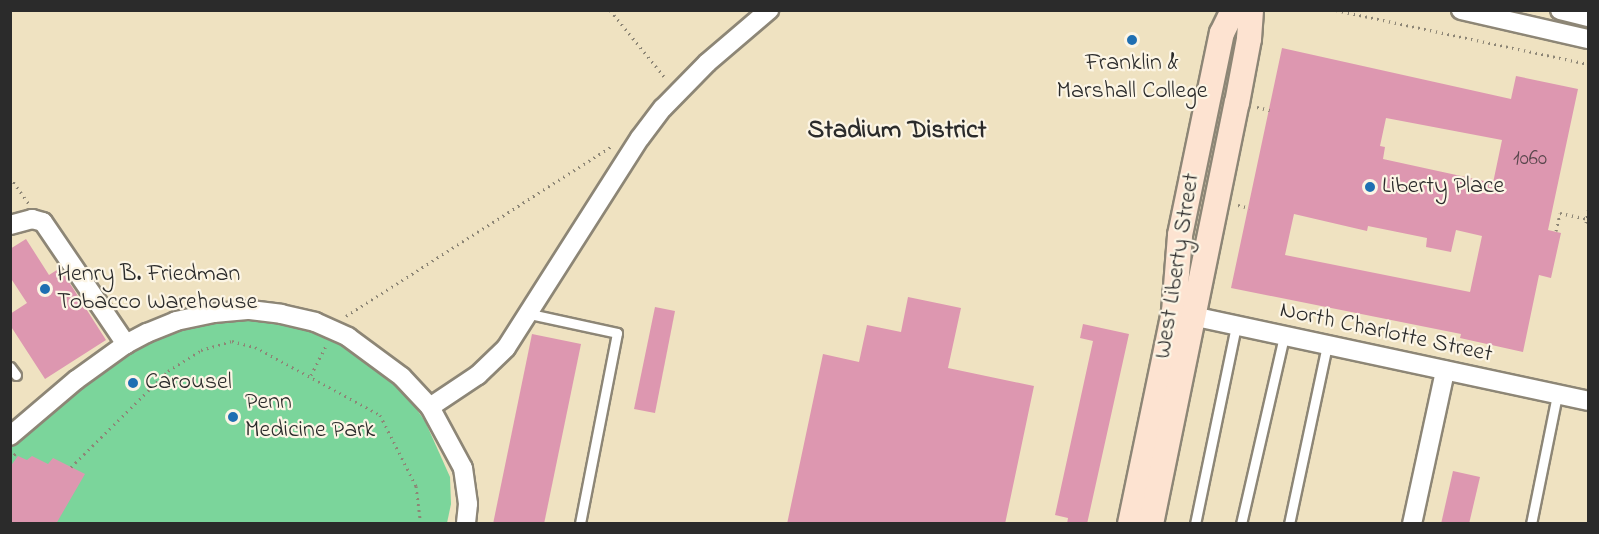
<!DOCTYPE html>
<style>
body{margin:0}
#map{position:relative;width:1599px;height:534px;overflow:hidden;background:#efe2c1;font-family:"Indie Flower",sans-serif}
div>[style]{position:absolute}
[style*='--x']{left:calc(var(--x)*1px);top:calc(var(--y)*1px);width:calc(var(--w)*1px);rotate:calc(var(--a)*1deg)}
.green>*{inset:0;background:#7bd59b}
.building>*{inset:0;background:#dd97b0}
.path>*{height:3px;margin-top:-1.5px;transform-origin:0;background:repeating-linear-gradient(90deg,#8d8676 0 1.5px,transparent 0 6px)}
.roads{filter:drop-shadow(2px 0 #8d8676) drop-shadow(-2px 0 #8d8676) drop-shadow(0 2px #8d8676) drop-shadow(0 -2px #8d8676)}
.service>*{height:9px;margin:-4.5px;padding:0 4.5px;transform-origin:4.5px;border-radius:4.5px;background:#fff}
.minor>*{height:18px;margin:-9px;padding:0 9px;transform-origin:9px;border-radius:9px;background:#fff}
.secondary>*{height:24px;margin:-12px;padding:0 12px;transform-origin:12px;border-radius:12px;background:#fde3d1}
.dots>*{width:16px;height:16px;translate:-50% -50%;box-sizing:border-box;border:3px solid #fcf5e5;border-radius:50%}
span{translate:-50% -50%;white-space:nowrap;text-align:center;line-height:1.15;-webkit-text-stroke:4.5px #fcf5e5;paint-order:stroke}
.number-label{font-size:21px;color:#58464c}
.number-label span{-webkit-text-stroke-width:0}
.poi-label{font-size:24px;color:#2b2b2b}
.left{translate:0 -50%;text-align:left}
.street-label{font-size:24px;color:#2b2b2b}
.neighbourhood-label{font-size:26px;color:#2b2b2b;font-weight:700}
.frame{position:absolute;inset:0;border:12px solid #2b2b2b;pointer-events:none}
</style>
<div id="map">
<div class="green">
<div style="clip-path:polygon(247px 316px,306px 328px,330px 337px,354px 350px,400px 386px,425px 421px,450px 477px,451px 504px,447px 523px,11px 524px,10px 449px,47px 413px,134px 351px,173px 331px,216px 319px)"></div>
</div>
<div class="building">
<div style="clip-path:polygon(evenodd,1282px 48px,1511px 99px,1516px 76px,1578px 89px,1548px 230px,1561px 233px,1551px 278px,1539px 275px,1523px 352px,1460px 338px,1461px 334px,1231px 288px,1282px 48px,1386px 118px,1502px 140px,1493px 183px,1383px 159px,1385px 147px,1380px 146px,1386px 118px,1282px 48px,1294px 214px,1367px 231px,1368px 226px,1427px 238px,1426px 247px,1451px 252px,1456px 230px,1482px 236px,1470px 292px,1285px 255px,1294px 214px)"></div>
<div style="clip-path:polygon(26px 239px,49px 275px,60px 268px,106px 340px,45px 379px,10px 325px,10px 314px,27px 303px,10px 277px,10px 249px)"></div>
<div style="clip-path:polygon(908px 297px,961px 308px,948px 368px,1034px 386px,1005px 524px,787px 524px,823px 354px,859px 362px,867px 325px,901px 332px)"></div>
<div style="clip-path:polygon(655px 307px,675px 311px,655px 413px,634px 409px)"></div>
<div style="clip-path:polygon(1083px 324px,1129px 334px,1087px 524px,1067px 524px,1068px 518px,1055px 515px,1093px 341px,1080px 338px)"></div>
<div style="clip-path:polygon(532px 334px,581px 344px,544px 524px,493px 524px)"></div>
<div style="clip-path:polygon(18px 456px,27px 460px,32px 456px,48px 464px,53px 458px,85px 474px,56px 524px,10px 524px,10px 467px)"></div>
<div style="clip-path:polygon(1453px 471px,1480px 477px,1469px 524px,1441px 524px)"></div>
</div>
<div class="path">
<div style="--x:610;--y:10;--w:89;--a:50.9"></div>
<div style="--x:1336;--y:10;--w:258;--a:12.1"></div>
<div style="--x:1257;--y:107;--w:13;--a:13"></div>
<div style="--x:10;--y:177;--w:32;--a:55"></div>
<div style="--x:1238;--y:205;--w:12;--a:14"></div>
<div style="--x:1586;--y:223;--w:13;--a:-81"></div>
<div style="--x:1556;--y:231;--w:18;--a:-77"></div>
<div style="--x:1560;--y:213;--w:29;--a:12"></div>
<div style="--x:346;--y:316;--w:317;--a:-32.6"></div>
<div style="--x:311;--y:375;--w:34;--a:-63"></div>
<div style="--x:10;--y:459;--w:8;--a:-45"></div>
<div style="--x:71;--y:467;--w:136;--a:-44.7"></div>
<div style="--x:168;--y:371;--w:39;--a:-32"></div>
<div style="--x:201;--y:350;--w:32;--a:-16"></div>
<div style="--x:232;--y:341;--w:24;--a:15"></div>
<div style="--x:255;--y:347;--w:142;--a:28.5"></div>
<div style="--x:380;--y:415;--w:80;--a:63.1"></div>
<div style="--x:416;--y:486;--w:38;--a:83"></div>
</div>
<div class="roads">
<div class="service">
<div style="--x:530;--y:314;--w:89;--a:12.3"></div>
<div style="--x:617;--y:333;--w:195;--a:101"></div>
<div style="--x:10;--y:367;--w:10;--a:53"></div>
<div style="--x:1195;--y:524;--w:202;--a:-78.3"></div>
<div style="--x:1241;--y:524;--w:193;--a:-77.1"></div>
<div style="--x:1289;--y:524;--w:183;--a:-78"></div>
<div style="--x:1531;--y:524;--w:132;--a:-78.6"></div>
</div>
<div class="minor">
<div style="--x:1461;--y:10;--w:130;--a:12.9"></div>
<div style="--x:1560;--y:10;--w:29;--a:14"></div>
<div style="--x:10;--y:225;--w:23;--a:-15"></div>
<div style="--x:32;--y:219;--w:11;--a:15"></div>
<div style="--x:43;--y:222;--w:148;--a:55.8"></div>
<div style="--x:1183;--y:314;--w:414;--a:12.1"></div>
<div style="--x:430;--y:407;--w:58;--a:-33.7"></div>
<div style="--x:478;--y:375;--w:39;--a:-44"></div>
<div style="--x:506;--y:348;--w:249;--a:-57.5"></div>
<div style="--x:640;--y:138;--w:38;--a:-53"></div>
<div style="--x:663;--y:108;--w:63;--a:-45.6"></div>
<div style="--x:707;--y:63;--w:82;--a:-40.5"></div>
<div style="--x:10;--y:436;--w:87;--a:-40.3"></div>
<div style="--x:76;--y:380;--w:62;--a:-35.8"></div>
<div style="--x:126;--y:344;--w:24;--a:-28"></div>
<div style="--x:147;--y:333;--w:31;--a:-22"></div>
<div style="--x:176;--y:321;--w:39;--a:-12"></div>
<div style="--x:214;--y:313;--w:36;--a:-5"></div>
<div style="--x:250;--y:310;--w:31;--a:7"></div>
<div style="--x:281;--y:314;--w:35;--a:13"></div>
<div style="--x:315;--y:322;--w:36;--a:24"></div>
<div style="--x:348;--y:337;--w:67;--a:36.5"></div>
<div style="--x:402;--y:377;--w:41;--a:47"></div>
<div style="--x:430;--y:407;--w:69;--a:61.6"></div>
<div style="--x:463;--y:468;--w:36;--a:82"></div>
<div style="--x:468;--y:504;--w:20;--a:96"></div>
<div style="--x:1412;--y:524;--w:157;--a:-77.8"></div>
</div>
<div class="secondary">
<div style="--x:1130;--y:524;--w:217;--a:-78.3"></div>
<div style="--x:1174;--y:312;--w:77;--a:-85.5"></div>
<div style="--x:1180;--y:235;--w:206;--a:-78.3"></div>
<div style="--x:1222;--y:33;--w:25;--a:-64"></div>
<div style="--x:1151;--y:524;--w:430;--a:-78.5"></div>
<div style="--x:1237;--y:103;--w:65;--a:-79.4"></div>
<div style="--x:1249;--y:39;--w:29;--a:-86"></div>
</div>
</div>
<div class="dots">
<div style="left:1132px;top:40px;background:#1f6fb2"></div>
<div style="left:1370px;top:187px;background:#1f6fb2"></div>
<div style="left:45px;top:289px;background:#1f6fb2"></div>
<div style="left:133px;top:383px;background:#1f6fb2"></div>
<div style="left:233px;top:417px;background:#1f6fb2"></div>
</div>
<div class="number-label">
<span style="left:1530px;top:159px">1060</span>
</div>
<div class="poi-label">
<span style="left:1132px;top:78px">Franklin &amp;<br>Marshall College</span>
<span class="left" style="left:1382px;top:187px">Liberty Place</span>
<span class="left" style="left:57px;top:289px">Henry B. Friedman<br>Tobacco Warehouse</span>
<span class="left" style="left:145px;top:383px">Carousel</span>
<span class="left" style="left:245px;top:417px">Penn<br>Medicine Park</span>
</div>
<div class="street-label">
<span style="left:1178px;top:266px;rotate:-81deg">West Liberty Street</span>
<span style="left:1386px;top:333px;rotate:12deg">North Charlotte Street</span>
</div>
<div class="neighbourhood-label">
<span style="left:897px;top:132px">Stadium District</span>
</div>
<div class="frame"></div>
</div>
